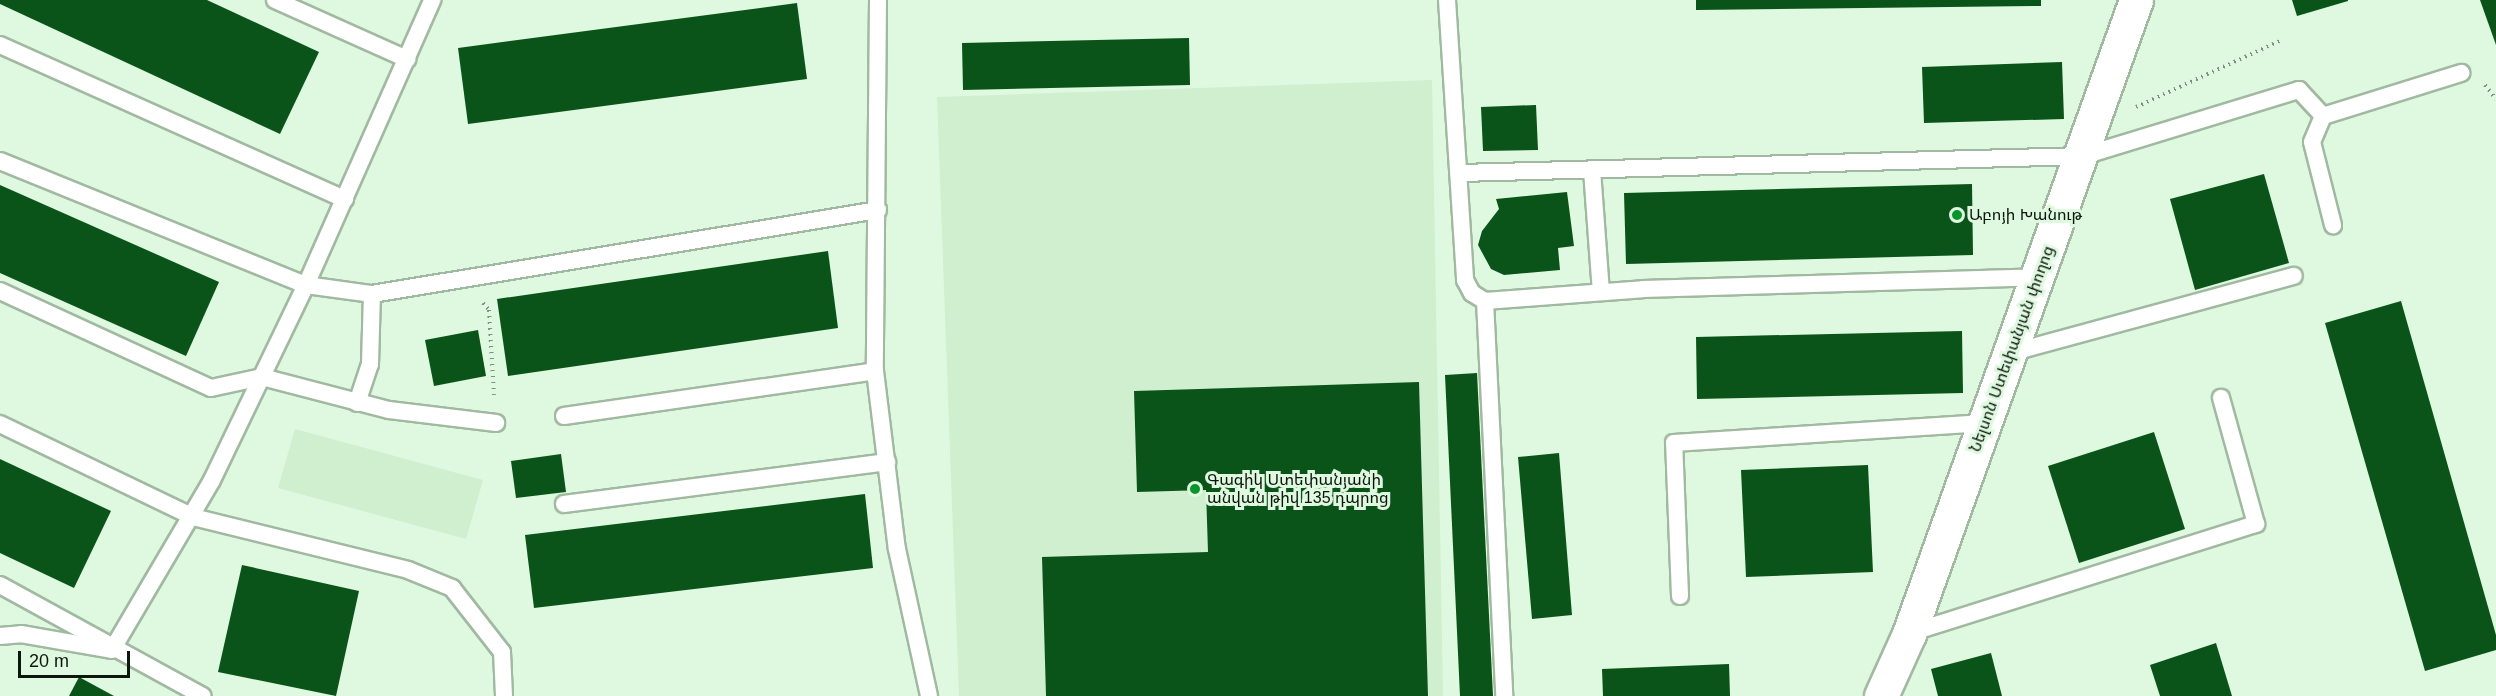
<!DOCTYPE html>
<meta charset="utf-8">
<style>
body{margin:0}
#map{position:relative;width:2496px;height:696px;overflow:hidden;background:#def9df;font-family:Helvetica,"Noto Sans Armenian",sans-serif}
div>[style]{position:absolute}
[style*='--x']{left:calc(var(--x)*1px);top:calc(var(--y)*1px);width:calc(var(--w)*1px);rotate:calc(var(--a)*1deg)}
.built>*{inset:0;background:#cfefcf}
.building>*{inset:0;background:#0b5419}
.path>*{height:4px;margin-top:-2px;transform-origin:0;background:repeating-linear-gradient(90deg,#7d8f7d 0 1.5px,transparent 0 6px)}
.roads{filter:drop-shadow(2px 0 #a0b9a0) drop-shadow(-2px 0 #a0b9a0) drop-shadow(0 2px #a0b9a0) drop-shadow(0 -2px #a0b9a0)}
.lane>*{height:16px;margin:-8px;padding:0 8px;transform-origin:8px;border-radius:8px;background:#fff}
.secondary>*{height:33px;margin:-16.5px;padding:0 16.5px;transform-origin:16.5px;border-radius:16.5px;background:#fff}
.dots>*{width:16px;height:16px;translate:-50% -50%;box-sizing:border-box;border:3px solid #def9df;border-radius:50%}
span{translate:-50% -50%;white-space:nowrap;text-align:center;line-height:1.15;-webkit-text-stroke:6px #def9df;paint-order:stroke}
.poi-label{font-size:16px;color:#0d160d}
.left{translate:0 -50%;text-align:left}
.street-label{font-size:16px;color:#0d160d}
.scale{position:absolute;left:18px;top:651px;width:112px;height:27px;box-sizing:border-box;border:3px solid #0d160d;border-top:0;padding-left:8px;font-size:18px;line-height:21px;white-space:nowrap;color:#0d160d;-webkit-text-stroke:4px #def9df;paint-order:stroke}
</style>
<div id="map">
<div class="built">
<div style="clip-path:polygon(1432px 80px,1443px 696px,959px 696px,937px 97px)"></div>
<div style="clip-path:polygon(295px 429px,483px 480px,466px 539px,278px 488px)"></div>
</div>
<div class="building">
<div style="clip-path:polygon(0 0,207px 0,319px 52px,280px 134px,0 4px)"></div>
<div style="clip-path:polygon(1696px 0,2041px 0,2041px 6px,1696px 10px)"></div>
<div style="clip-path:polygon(2292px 0,2348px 0,2348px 1px,2297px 16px)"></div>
<div style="clip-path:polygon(2480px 0,2496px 0,2496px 45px)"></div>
<div style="clip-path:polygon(797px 3px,807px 79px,468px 124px,458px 48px)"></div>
<div style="clip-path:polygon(1189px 38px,1190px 85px,963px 90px,962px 43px)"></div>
<div style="clip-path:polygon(2062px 62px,2064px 119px,1924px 123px,1922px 67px)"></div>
<div style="clip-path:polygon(1536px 105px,1538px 150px,1483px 151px,1481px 107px)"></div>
<div style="clip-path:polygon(2264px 174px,2289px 263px,2195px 290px,2170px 199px)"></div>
<div style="clip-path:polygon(1972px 184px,1973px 255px,1626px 264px,1624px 193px)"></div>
<div style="clip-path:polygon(0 185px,219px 282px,186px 356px,0 273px)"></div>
<div style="clip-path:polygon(1567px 192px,1574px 246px,1558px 248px,1560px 270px,1504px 275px,1491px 269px,1478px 245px,1482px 231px,1499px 209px,1496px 199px)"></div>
<div style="clip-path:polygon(828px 251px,838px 328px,508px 376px,497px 299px)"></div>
<div style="clip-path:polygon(2401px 301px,2496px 635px,2496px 650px,2425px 671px,2325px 323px)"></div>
<div style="clip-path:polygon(478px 330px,486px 376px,434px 386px,425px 340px)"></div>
<div style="clip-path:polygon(1962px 331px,1963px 393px,1697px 399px,1696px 337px)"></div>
<div style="clip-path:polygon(1477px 373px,1493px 696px,1460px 696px,1445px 375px)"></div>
<div style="clip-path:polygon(1419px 382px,1428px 696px,1046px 696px,1042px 557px,1208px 552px,1206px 490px,1137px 492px,1134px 391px)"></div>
<div style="clip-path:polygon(2154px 432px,2185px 529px,2079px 563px,2048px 466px)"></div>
<div style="clip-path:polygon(1559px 453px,1572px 615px,1532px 619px,1518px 457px)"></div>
<div style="clip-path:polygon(561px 454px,566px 492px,516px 498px,511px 461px)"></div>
<div style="clip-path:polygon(0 459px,111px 511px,74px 588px,0 553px)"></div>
<div style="clip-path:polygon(1868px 465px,1873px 572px,1746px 577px,1741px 470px)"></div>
<div style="clip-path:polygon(865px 494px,873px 568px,534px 608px,525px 535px)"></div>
<div style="clip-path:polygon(242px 565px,359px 591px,336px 696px,218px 672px)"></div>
<div style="clip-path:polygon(2216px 643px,2232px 696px,2160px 696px,2150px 665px)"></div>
<div style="clip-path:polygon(1991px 653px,2002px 696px,1938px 696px,1931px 669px)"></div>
<div style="clip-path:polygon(1729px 664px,1730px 696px,1603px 696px,1602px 669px)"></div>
<div style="clip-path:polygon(79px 677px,114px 696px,69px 696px)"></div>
</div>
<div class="path">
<div style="--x:2485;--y:85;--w:18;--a:52"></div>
<div style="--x:2136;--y:107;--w:161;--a:-24.7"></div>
<div style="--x:483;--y:303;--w:9;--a:49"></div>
<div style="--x:489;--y:310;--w:85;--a:86.6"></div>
</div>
<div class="roads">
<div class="lane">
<div style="--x:275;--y:0;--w:145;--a:24.1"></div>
<div style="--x:878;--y:0;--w:371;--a:90.5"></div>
<div style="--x:875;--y:371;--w:179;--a:83"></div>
<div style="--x:897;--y:549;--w:150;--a:77.7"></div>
<div style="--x:1447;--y:0;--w:281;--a:86.3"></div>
<div style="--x:1465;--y:280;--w:15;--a:62"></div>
<div style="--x:1472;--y:293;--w:15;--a:32"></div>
<div style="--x:1485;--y:301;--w:158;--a:-4.3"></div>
<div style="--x:1643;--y:289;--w:396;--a:-1.7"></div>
<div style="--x:0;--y:45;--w:378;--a:24.1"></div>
<div style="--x:2323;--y:116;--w:28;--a:113"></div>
<div style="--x:2312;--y:142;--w:86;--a:75.8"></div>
<div style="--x:0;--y:161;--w:330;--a:22.1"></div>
<div style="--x:306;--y:285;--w:67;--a:7.8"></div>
<div style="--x:372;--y:294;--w:513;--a:-9.43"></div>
<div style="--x:1592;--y:170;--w:122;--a:85.8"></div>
<div style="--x:1460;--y:173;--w:623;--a:-1.56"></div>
<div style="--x:2083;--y:156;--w:226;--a:-17"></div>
<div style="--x:2299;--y:90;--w:35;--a:47"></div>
<div style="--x:2323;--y:116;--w:145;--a:-17.3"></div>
<div style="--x:0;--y:291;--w:232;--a:24.7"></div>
<div style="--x:211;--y:388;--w:52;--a:-12.2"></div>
<div style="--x:262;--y:377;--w:131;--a:14.6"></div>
<div style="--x:389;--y:410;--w:108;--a:6.9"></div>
<div style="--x:1485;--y:301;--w:395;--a:87.2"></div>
<div style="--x:2010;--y:353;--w:294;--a:-15.2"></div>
<div style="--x:357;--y:403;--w:41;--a:-71.6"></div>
<div style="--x:370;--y:364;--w:70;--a:-88.4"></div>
<div style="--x:564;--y:416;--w:314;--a:-8.2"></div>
<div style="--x:0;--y:424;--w:214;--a:25.7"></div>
<div style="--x:193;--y:517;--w:221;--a:13.8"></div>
<div style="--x:408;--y:570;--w:48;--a:22.2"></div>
<div style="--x:452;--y:588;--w:81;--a:52"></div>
<div style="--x:502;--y:652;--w:44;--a:87.4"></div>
<div style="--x:564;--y:504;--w:326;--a:-7.4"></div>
<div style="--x:0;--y:585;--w:231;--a:28.7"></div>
<div style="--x:1680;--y:596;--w:153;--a:-92.2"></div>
<div style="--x:1674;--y:443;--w:311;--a:-3.7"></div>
<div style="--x:1910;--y:633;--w:363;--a:-17.5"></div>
<div style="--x:2256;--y:524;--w:131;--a:-105.5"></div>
<div style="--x:0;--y:636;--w:21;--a:-5"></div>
<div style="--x:21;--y:634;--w:92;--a:10"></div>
<div style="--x:112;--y:650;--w:197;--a:-59.5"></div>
<div style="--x:212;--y:480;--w:216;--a:-64.3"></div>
<div style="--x:306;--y:285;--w:312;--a:-66.1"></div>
</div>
<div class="secondary">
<div style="--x:1881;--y:696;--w:68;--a:-65.7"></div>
<div style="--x:1909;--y:634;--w:673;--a:-70.3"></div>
</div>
</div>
<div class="dots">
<div style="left:1957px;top:215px;background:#08962c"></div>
<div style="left:1195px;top:489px;background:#08962c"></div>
</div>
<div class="poi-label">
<span class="left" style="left:1969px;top:215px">Աբոյի Խանութ</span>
<span class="left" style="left:1207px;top:489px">Գագիկ Ստեփանյանի<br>անվան թիվ 135 դպրոց</span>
</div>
<div class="street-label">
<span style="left:2012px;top:349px;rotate:-70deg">Նելսոն Ստեփանյան փողոց</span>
</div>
<div class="scale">20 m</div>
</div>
